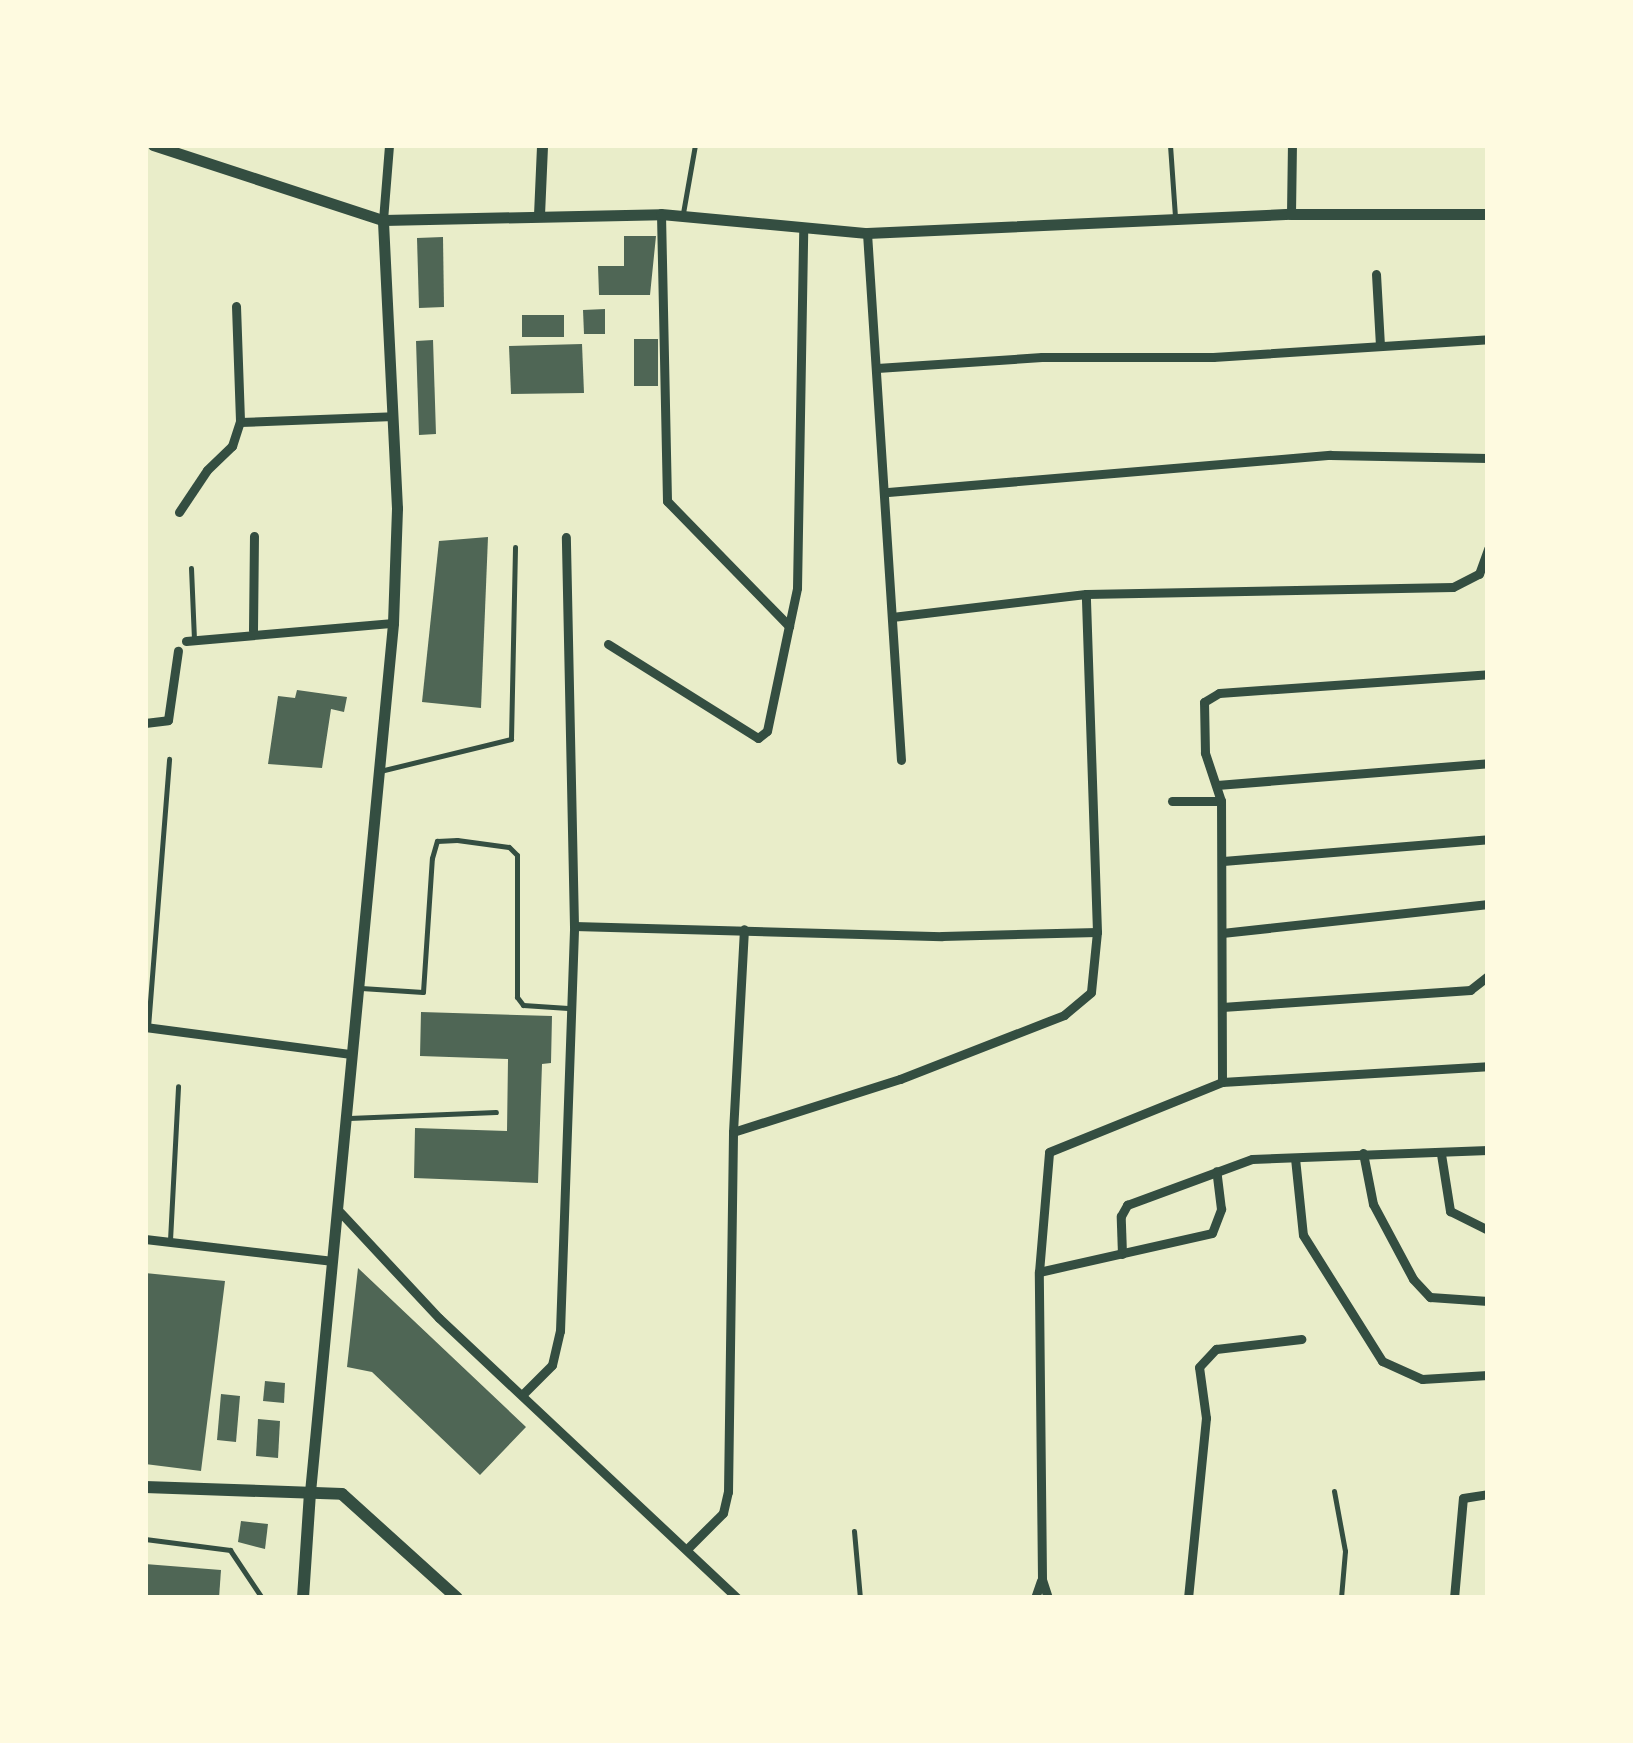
<!DOCTYPE html>
<style>
body{margin:0}
#map{position:relative;width:1633px;height:1743px;overflow:hidden;background:#e9edc9;font-family:"Crimson Pro",serif}
div>[style]{position:absolute}
[style*='--x']{left:calc(var(--x)*1px);top:calc(var(--y)*1px);width:calc(var(--w)*1px);rotate:calc(var(--a)*1deg)}
.building>*{inset:0;background:#4f6655}
.service>*{height:5px;margin:-2.5px;padding:0 2.5px;transform-origin:2.5px;border-radius:2.5px;background:#344e41}
.minor>*{height:9px;margin:-4.5px;padding:0 4.5px;transform-origin:4.5px;border-radius:4.5px;background:#344e41}
.tertiary>*{height:11px;margin:-5.5px;padding:0 5.5px;transform-origin:5.5px;border-radius:5.5px;background:#344e41}
.secondary>*{height:12px;margin:-6px;padding:0 6px;transform-origin:6px;border-radius:6px;background:#344e41}
span{translate:-50% -50%;white-space:nowrap;text-align:center;line-height:1.15;-webkit-text-stroke:8px #fefae0;paint-order:stroke}
.frame{position:absolute;inset:0;border:148px solid #fefae0;pointer-events:none}
</style>
<div id="map">
<div class="building">
<div style="clip-path:polygon(624px 236px,656px 236px,650px 295px,599px 295px,598px 266px,624px 266px)"></div>
<div style="clip-path:polygon(443px 237px,444px 307px,419px 308px,417px 238px)"></div>
<div style="clip-path:polygon(605px 309px,605px 334px,584px 334px,583px 310px)"></div>
<div style="clip-path:polygon(522px 315px,564px 315px,564px 337px,522px 337px)"></div>
<div style="clip-path:polygon(634px 339px,658px 339px,658px 386px,634px 386px)"></div>
<div style="clip-path:polygon(433px 340px,436px 434px,419px 435px,416px 341px)"></div>
<div style="clip-path:polygon(582px 344px,584px 393px,511px 394px,509px 346px)"></div>
<div style="clip-path:polygon(488px 537px,481px 708px,422px 702px,439px 541px)"></div>
<div style="clip-path:polygon(297px 690px,347px 697px,344px 712px,331px 709px,322px 768px,268px 764px,278px 696px,295px 698px)"></div>
<div style="clip-path:polygon(421px 1012px,552px 1016px,551px 1063px,542px 1064px,538px 1183px,414px 1178px,415px 1128px,507px 1131px,508px 1059px,420px 1056px)"></div>
<div style="clip-path:polygon(358px 1268px,526px 1427px,480px 1475px,372px 1372px,347px 1367px)"></div>
<div style="clip-path:polygon(145px 1273px,225px 1281px,201px 1471px,145px 1464px)"></div>
<div style="clip-path:polygon(265px 1381px,285px 1383px,284px 1403px,263px 1401px)"></div>
<div style="clip-path:polygon(221px 1394px,240px 1396px,236px 1442px,217px 1440px)"></div>
<div style="clip-path:polygon(258px 1419px,280px 1421px,278px 1458px,256px 1456px)"></div>
<div style="clip-path:polygon(241px 1521px,268px 1524px,265px 1549px,238px 1542px)"></div>
<div style="clip-path:polygon(145px 1564px,221px 1570px,219px 1598px,145px 1598px)"></div>
</div>
<div class="service">
<div style="--x:1170;--y:145;--w:71;--a:86"></div>
<div style="--x:683;--y:213;--w:69;--a:-80"></div>
<div style="--x:191;--y:568;--w:72;--a:87.6"></div>
<div style="--x:380;--y:771;--w:135;--a:-13.7"></div>
<div style="--x:511;--y:739;--w:192;--a:-88.8"></div>
<div style="--x:361;--y:988;--w:62;--a:3.7"></div>
<div style="--x:423;--y:992;--w:134;--a:-86.2"></div>
<div style="--x:432;--y:858;--w:18;--a:-74"></div>
<div style="--x:437;--y:841;--w:20;--a:-3"></div>
<div style="--x:457;--y:840;--w:52;--a:7.7"></div>
<div style="--x:509;--y:847;--w:11;--a:45"></div>
<div style="--x:517;--y:855;--w:142;--a:90"></div>
<div style="--x:517;--y:997;--w:10;--a:53"></div>
<div style="--x:523;--y:1005;--w:45;--a:3.8"></div>
<div style="--x:148;--y:1027;--w:269;--a:-85.5"></div>
<div style="--x:349;--y:1118;--w:147;--a:-2.3"></div>
<div style="--x:170;--y:1240;--w:154;--a:-87"></div>
<div style="--x:1334;--y:1491;--w:61;--a:79.6"></div>
<div style="--x:1345;--y:1551;--w:47;--a:94.9"></div>
<div style="--x:854;--y:1531;--w:67;--a:84.9"></div>
<div style="--x:145;--y:1539;--w:86;--a:7.4"></div>
<div style="--x:230;--y:1550;--w:58;--a:56.3"></div>
</div>
<div class="minor">
<div style="--x:661;--y:214;--w:287;--a:88.8"></div>
<div style="--x:667;--y:501;--w:175;--a:45.7"></div>
<div style="--x:789;--y:626;--w:39;--a:-78"></div>
<div style="--x:797;--y:588;--w:360;--a:-89"></div>
<div style="--x:1291;--y:214;--w:69;--a:-89.2"></div>
<div style="--x:383;--y:220;--w:75;--a:-85.4"></div>
<div style="--x:867;--y:233;--w:528;--a:86.31"></div>
<div style="--x:1376;--y:274;--w:72;--a:86.8"></div>
<div style="--x:236;--y:306;--w:116;--a:88"></div>
<div style="--x:240;--y:422;--w:153;--a:-2.2"></div>
<div style="--x:877;--y:368;--w:165;--a:-3.8"></div>
<div style="--x:1042;--y:357;--w:171;--a:0"></div>
<div style="--x:1213;--y:357;--w:276;--a:-3.7"></div>
<div style="--x:888;--y:492;--w:444;--a:-4.8"></div>
<div style="--x:1330;--y:455;--w:158;--a:1.1"></div>
<div style="--x:179;--y:512;--w:50;--a:-56.3"></div>
<div style="--x:207;--y:470;--w:35;--a:-44"></div>
<div style="--x:232;--y:446;--w:25;--a:-72"></div>
<div style="--x:892;--y:617;--w:195;--a:-6.8"></div>
<div style="--x:1086;--y:594;--w:367;--a:-1.1"></div>
<div style="--x:1453;--y:587;--w:29;--a:-27"></div>
<div style="--x:1479;--y:574;--w:27;--a:-70"></div>
<div style="--x:253;--y:630;--w:94;--a:-89.4"></div>
<div style="--x:186;--y:641;--w:208;--a:-5"></div>
<div style="--x:608;--y:644;--w:177;--a:32.1"></div>
<div style="--x:758;--y:738;--w:11;--a:-38"></div>
<div style="--x:767;--y:731;--w:107;--a:-78.2"></div>
<div style="--x:145;--y:723;--w:23;--a:-7"></div>
<div style="--x:168;--y:720;--w:70;--a:-81.8"></div>
<div style="--x:1217;--y:785;--w:272;--a:-4.6"></div>
<div style="--x:1172;--y:801;--w:49;--a:0"></div>
<div style="--x:1223;--y:861;--w:266;--a:-4.7"></div>
<div style="--x:574;--y:926;--w:368;--a:1.6"></div>
<div style="--x:942;--y:936;--w:155;--a:-1.5"></div>
<div style="--x:1222;--y:933;--w:268;--a:-6.2"></div>
<div style="--x:1222;--y:1007;--w:249;--a:-3.9"></div>
<div style="--x:1470;--y:990;--w:23;--a:-38"></div>
<div style="--x:145;--y:1027;--w:208;--a:7.5"></div>
<div style="--x:1222;--y:1082;--w:281;--a:-90.2"></div>
<div style="--x:1221;--y:801;--w:51;--a:-108.4"></div>
<div style="--x:1205;--y:753;--w:51;--a:-91.1"></div>
<div style="--x:1204;--y:702;--w:17;--a:-31"></div>
<div style="--x:1219;--y:693;--w:270;--a:-4"></div>
<div style="--x:733;--y:1132;--w:203;--a:-86.9"></div>
<div style="--x:1363;--y:1153;--w:52;--a:78.9"></div>
<div style="--x:1373;--y:1204;--w:85;--a:61.9"></div>
<div style="--x:1413;--y:1279;--w:25;--a:47"></div>
<div style="--x:1430;--y:1297;--w:58;--a:3.9"></div>
<div style="--x:1441;--y:1154;--w:58;--a:81"></div>
<div style="--x:1450;--y:1211;--w:42;--a:26.6"></div>
<div style="--x:1295;--y:1158;--w:77;--a:84.1"></div>
<div style="--x:1303;--y:1235;--w:149;--a:57.9"></div>
<div style="--x:1382;--y:1361;--w:44;--a:24.2"></div>
<div style="--x:1422;--y:1379;--w:66;--a:-3.5"></div>
<div style="--x:340;--y:1212;--w:145;--a:47"></div>
<div style="--x:439;--y:1318;--w:409;--a:43.2"></div>
<div style="--x:145;--y:1239;--w:187;--a:6.7"></div>
<div style="--x:1122;--y:1254;--w:38;--a:-92"></div>
<div style="--x:1121;--y:1216;--w:13;--a:-61"></div>
<div style="--x:1127;--y:1205;--w:133;--a:-20.2"></div>
<div style="--x:1252;--y:1159;--w:236;--a:-2.2"></div>
<div style="--x:1039;--y:1272;--w:177;--a:-12.7"></div>
<div style="--x:1212;--y:1233;--w:26;--a:-69"></div>
<div style="--x:1221;--y:1209;--w:38;--a:-97"></div>
<div style="--x:523;--y:1394;--w:41;--a:-45"></div>
<div style="--x:552;--y:1365;--w:35;--a:-77"></div>
<div style="--x:560;--y:1331;--w:405;--a:-88"></div>
<div style="--x:574;--y:926;--w:389;--a:-91.2"></div>
<div style="--x:689;--y:1547;--w:48;--a:-45"></div>
<div style="--x:723;--y:1513;--w:22;--a:-77"></div>
<div style="--x:728;--y:1492;--w:360;--a:-89.2"></div>
<div style="--x:733;--y:1132;--w:175;--a:-17.6"></div>
<div style="--x:900;--y:1079;--w:176;--a:-21.3"></div>
<div style="--x:1064;--y:1015;--w:35;--a:-40"></div>
<div style="--x:1091;--y:992;--w:60;--a:-84.3"></div>
<div style="--x:1097;--y:932;--w:338;--a:-91.9"></div>
<div style="--x:1035;--y:1598;--w:18;--a:-71"></div>
<div style="--x:1048;--y:1598;--w:20;--a:-108"></div>
<div style="--x:1042;--y:1579;--w:307;--a:-90.6"></div>
<div style="--x:1039;--y:1272;--w:120;--a:-85.2"></div>
<div style="--x:1049;--y:1152;--w:187;--a:-22"></div>
<div style="--x:1222;--y:1082;--w:266;--a:-3.4"></div>
<div style="--x:1188;--y:1598;--w:181;--a:-84.3"></div>
<div style="--x:1206;--y:1418;--w:51;--a:-97.8"></div>
<div style="--x:1199;--y:1367;--w:25;--a:-47"></div>
<div style="--x:1216;--y:1349;--w:86;--a:-6.7"></div>
<div style="--x:1454;--y:1598;--w:100;--a:-84.9"></div>
<div style="--x:1463;--y:1498;--w:25;--a:-9"></div>
</div>
<div class="tertiary">
<div style="--x:153;--y:145;--w:242;--a:18.1"></div>
<div style="--x:383;--y:220;--w:278;--a:-1.2"></div>
<div style="--x:661;--y:214;--w:207;--a:5.3"></div>
<div style="--x:867;--y:233;--w:424;--a:-2.6"></div>
<div style="--x:1291;--y:214;--w:197;--a:0"></div>
<div style="--x:539;--y:215;--w:70;--a:-87.5"></div>
<div style="--x:310;--y:1492;--w:873;--a:-84.54"></div>
<div style="--x:393;--y:623;--w:115;--a:-88"></div>
<div style="--x:397;--y:508;--w:288;--a:-92.8"></div>
</div>
<div class="secondary">
<div style="--x:145;--y:1487;--w:197;--a:2"></div>
<div style="--x:342;--y:1494;--w:155;--a:42.1"></div>
<div style="--x:303;--y:1598;--w:106;--a:-86.2"></div>
</div>
<div class="frame"></div>
</div>
